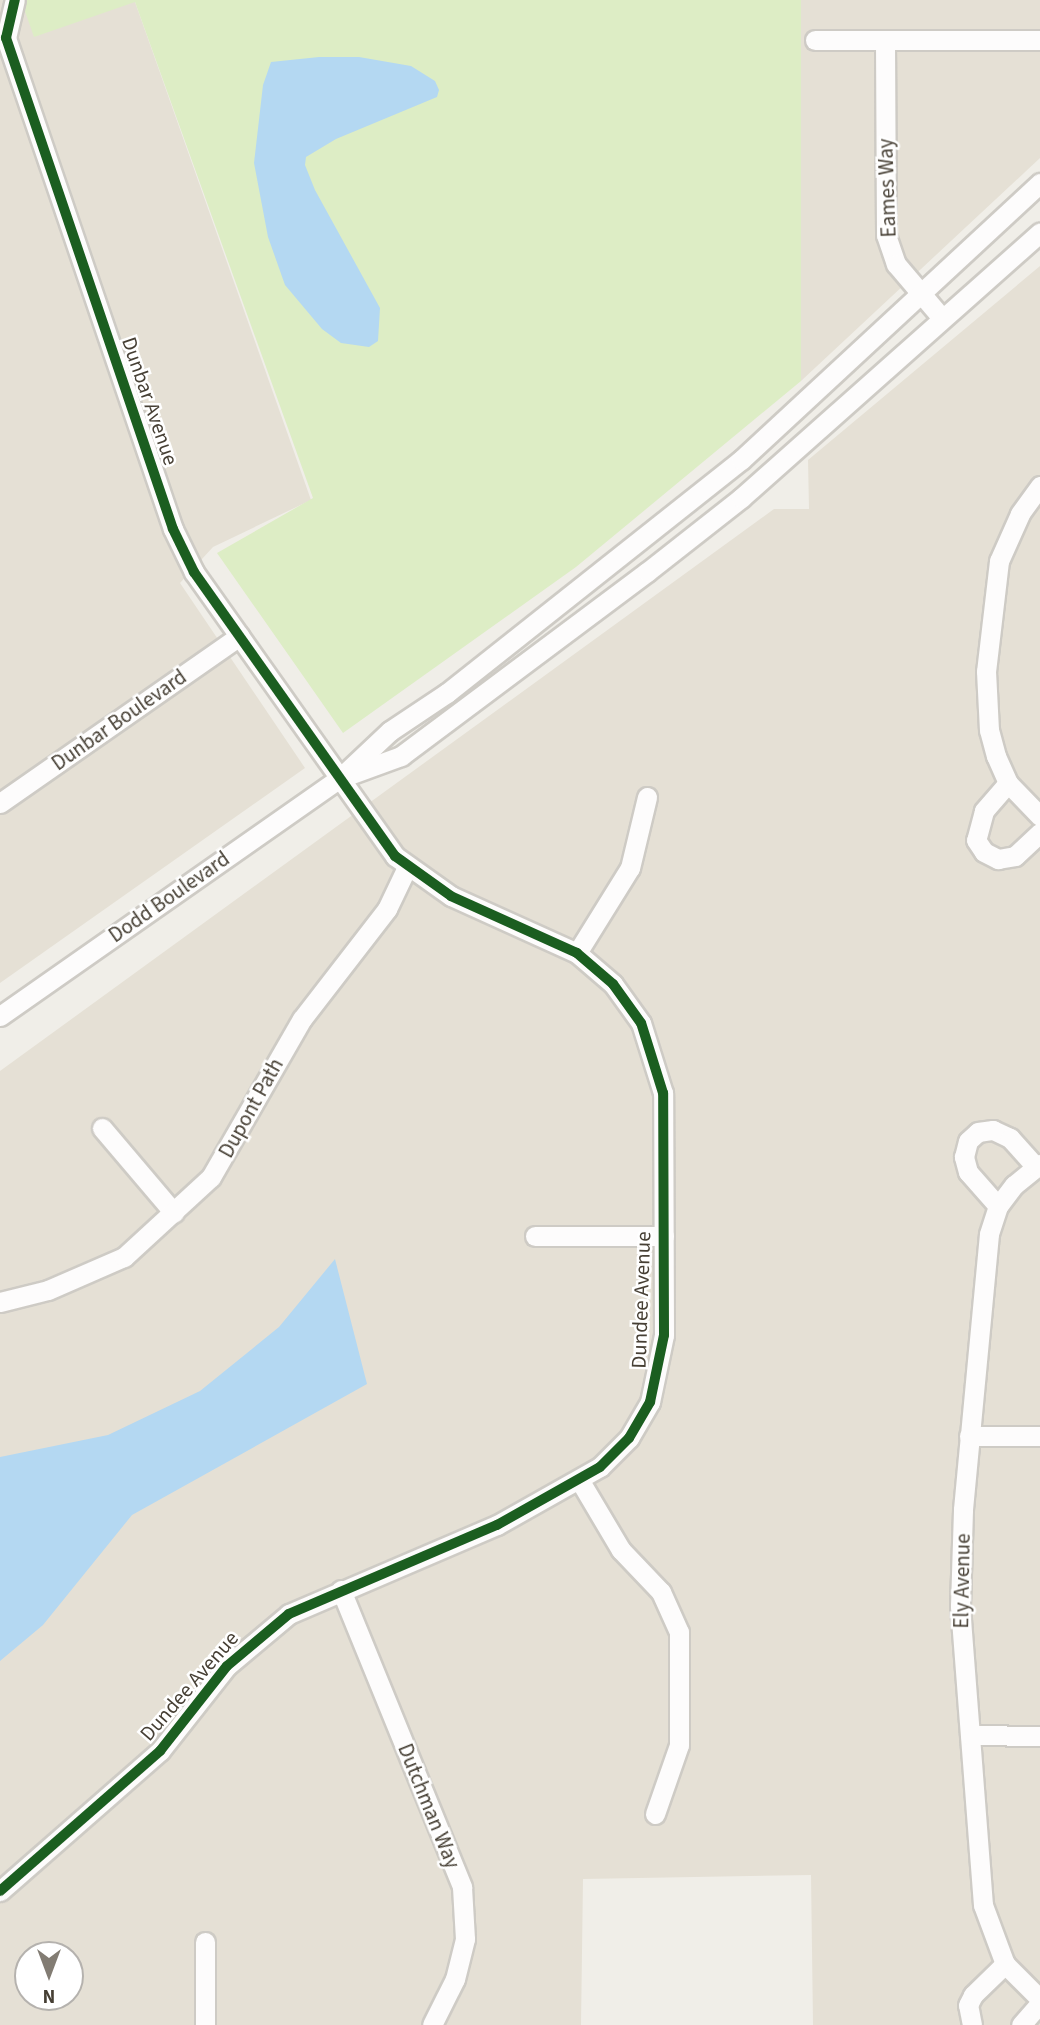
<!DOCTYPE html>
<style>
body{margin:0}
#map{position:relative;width:1040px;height:2025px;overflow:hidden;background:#f0eee8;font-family:"Source Sans 3",sans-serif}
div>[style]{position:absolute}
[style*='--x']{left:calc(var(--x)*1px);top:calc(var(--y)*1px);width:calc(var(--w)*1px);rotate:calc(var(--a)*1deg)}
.residential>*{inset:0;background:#e5e0d5}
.green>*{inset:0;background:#ddedc5}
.water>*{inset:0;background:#b4d8f2}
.roads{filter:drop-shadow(2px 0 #cecbc5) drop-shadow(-2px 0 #cecbc5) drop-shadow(0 2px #cecbc5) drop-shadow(0 -2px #cecbc5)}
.minor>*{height:19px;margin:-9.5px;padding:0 9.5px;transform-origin:9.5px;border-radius:9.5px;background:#fdfcfc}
.cycleway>*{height:10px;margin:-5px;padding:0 5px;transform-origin:5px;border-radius:5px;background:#1b5e20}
span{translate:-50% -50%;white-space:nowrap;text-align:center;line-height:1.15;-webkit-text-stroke:5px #fff;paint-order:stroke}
.street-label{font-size:21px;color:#463f34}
.north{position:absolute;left:14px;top:1941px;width:70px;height:70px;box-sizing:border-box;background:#fff;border:2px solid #b5b2ae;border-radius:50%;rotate:180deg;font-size:19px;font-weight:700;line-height:28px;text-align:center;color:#463f34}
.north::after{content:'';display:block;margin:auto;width:24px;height:32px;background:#827c73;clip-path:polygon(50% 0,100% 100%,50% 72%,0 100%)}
</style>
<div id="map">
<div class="residential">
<div style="clip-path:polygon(0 0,135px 2px,311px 500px,213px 547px,180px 583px,305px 768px,0 983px)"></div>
<div style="clip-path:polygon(801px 0,1040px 0,1040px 158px,801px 381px)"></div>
<div style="clip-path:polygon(evenodd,1040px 266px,1040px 2025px,813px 2025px,811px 1875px,583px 1879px,581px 2025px,0 2025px,0 1071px,774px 509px,809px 509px,808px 460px,1040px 266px,28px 1955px,70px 1955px,70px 1997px,28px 1997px,28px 1955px)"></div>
</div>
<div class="green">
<div style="clip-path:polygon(21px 0,801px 0,801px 381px,576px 567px,343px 733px,217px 553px,313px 498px,135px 2px,34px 37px)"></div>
</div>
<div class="water">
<div style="clip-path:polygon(319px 57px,359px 57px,411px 66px,435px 81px,439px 90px,437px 97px,336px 139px,306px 157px,305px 165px,315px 190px,380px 308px,378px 341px,369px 347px,341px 343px,322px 329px,285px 285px,268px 237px,254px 163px,263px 85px,271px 62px)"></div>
<div style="clip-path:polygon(335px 1259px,367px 1384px,132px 1515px,43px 1625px,0 1661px,0 1457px,108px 1435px,200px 1391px,279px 1327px)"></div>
</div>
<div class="roads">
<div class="minor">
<div style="--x:815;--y:40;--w:225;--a:0"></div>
<div style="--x:885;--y:41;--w:194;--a:89.7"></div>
<div style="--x:886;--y:235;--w:31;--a:71"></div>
<div style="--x:896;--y:264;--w:71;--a:49.6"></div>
<div style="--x:1040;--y:486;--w:34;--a:126"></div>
<div style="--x:1020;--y:514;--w:51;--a:114.1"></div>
<div style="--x:999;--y:561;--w:111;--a:96.7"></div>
<div style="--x:986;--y:671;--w:59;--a:87.1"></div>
<div style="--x:989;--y:730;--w:27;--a:75"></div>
<div style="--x:996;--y:756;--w:30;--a:66"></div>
<div style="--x:1008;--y:783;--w:46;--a:45.9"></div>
<div style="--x:346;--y:776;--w:59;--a:-20"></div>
<div style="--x:401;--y:756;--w:307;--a:-36.8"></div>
<div style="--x:647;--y:572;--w:120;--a:-38.2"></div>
<div style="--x:741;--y:498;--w:400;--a:-41.6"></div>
<div style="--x:1008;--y:783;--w:37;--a:131"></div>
<div style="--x:984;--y:811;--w:30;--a:105"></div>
<div style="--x:976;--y:840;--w:14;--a:56"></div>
<div style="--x:984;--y:852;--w:16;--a:27"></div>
<div style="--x:998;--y:859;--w:17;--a:-10"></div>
<div style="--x:1015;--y:856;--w:34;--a:-43"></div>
<div style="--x:0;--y:803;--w:292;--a:-34.9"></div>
<div style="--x:577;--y:953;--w:100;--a:-58.1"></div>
<div style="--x:630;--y:868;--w:73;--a:-76.5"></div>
<div style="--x:0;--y:1016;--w:414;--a:-35"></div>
<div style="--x:339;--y:779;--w:70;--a:-43.3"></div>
<div style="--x:390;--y:731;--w:69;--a:-33.7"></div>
<div style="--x:447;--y:693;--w:375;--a:-38.4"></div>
<div style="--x:741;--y:460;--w:408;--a:-42.8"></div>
<div style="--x:102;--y:1128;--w:111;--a:49.7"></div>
<div style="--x:1040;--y:1164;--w:33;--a:141"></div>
<div style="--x:1014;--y:1185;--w:26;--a:127"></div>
<div style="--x:998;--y:1206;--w:29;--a:108"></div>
<div style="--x:989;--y:1234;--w:277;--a:95.4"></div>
<div style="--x:963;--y:1510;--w:96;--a:91.8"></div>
<div style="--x:960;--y:1606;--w:300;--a:85.6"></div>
<div style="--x:983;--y:1905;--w:63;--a:69.6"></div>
<div style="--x:1005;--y:1964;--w:49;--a:45"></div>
<div style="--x:998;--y:1206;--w:45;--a:-131.4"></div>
<div style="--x:968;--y:1172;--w:16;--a:-105"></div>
<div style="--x:964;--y:1157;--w:16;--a:-76"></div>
<div style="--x:968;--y:1141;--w:13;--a:-42"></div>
<div style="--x:978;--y:1132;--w:15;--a:-8"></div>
<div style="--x:993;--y:1130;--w:19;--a:25"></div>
<div style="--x:1010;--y:1138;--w:39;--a:48"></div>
<div style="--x:535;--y:1236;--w:129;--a:0"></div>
<div style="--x:0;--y:1302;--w:49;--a:-14"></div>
<div style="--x:48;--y:1290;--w:83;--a:-23.5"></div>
<div style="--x:124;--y:1257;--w:118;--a:-42.6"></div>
<div style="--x:211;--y:1177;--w:182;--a:-60.1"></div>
<div style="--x:302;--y:1019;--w:139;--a:-52.3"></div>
<div style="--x:387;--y:909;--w:47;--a:-64.5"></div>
<div style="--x:969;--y:1436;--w:71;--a:0"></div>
<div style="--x:580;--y:1481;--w:80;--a:59.3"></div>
<div style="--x:621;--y:1550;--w:58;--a:46.4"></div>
<div style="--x:661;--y:1592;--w:44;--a:65.8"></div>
<div style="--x:679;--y:1632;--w:113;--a:90"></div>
<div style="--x:679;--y:1745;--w:73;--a:109.2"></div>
<div style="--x:341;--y:1590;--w:321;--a:67.8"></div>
<div style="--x:462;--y:1887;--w:52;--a:86.7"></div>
<div style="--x:465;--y:1939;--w:41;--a:104"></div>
<div style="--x:455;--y:1979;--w:51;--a:116.6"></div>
<div style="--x:970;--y:1735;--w:70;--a:0.8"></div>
<div style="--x:0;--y:1891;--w:213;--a:-41.2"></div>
<div style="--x:160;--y:1751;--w:108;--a:-51.8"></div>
<div style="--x:227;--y:1666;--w:81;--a:-40"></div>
<div style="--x:289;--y:1614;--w:226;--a:-23.2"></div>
<div style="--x:497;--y:1525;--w:118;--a:-29.4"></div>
<div style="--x:600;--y:1467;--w:41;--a:-45"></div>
<div style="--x:629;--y:1438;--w:42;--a:-59.7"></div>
<div style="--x:650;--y:1402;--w:68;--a:-78.2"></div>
<div style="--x:664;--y:1335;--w:242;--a:-90.2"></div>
<div style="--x:663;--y:1093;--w:73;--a:-107.4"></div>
<div style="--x:641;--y:1023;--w:48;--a:-125.7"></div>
<div style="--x:613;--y:984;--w:48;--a:-139.3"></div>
<div style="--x:577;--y:953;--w:138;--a:-155.7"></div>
<div style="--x:451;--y:896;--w:69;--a:-144.5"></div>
<div style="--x:395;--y:856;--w:348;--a:-125.3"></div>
<div style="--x:194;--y:572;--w:48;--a:-116"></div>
<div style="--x:173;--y:529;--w:519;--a:-108.78"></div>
<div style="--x:6;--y:38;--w:39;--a:-77"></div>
<div style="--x:205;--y:1942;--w:83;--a:90"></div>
<div style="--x:972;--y:2025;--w:20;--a:-101"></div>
<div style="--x:968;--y:2005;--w:11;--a:-63"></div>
<div style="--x:973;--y:1995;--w:45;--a:-44.1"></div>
<div style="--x:1021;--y:2025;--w:29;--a:-49"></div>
</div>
</div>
<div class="cycleway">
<div style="--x:0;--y:1891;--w:213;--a:-41.2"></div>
<div style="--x:160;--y:1751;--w:108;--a:-51.8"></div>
<div style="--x:227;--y:1666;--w:81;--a:-40"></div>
<div style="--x:289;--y:1614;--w:226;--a:-23.2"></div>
<div style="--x:497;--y:1525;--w:118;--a:-29.4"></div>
<div style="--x:600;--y:1467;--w:41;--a:-45"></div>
<div style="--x:629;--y:1438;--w:42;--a:-59.7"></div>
<div style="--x:650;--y:1402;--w:68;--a:-78.2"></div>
<div style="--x:664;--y:1335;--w:242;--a:-90.2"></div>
<div style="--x:663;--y:1093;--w:73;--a:-107.4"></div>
<div style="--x:641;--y:1023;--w:48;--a:-125.7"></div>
<div style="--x:613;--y:984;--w:48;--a:-139.3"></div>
<div style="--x:577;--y:953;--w:138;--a:-155.7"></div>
<div style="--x:451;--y:896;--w:69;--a:-144.5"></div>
<div style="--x:395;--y:856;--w:348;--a:-125.3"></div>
<div style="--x:194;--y:572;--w:48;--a:-116"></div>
<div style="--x:173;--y:529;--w:519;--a:-108.78"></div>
<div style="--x:6;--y:38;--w:39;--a:-77"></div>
</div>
<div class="street-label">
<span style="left:887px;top:188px;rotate:-92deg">Eames Way</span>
<span style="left:150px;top:401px;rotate:71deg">Dunbar Avenue</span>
<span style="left:119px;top:720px;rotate:-35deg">Dunbar Boulevard</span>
<span style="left:169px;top:897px;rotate:-35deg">Dodd Boulevard</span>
<span style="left:251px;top:1108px;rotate:-61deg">Dupont Path</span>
<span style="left:641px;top:1300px;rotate:-88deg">Dundee Avenue</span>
<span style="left:962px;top:1581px;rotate:-89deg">Ely Avenue</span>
<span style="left:189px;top:1686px;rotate:-49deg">Dundee Avenue</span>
<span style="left:429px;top:1806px;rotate:68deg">Dutchman Way</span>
</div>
<div class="north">N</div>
</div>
